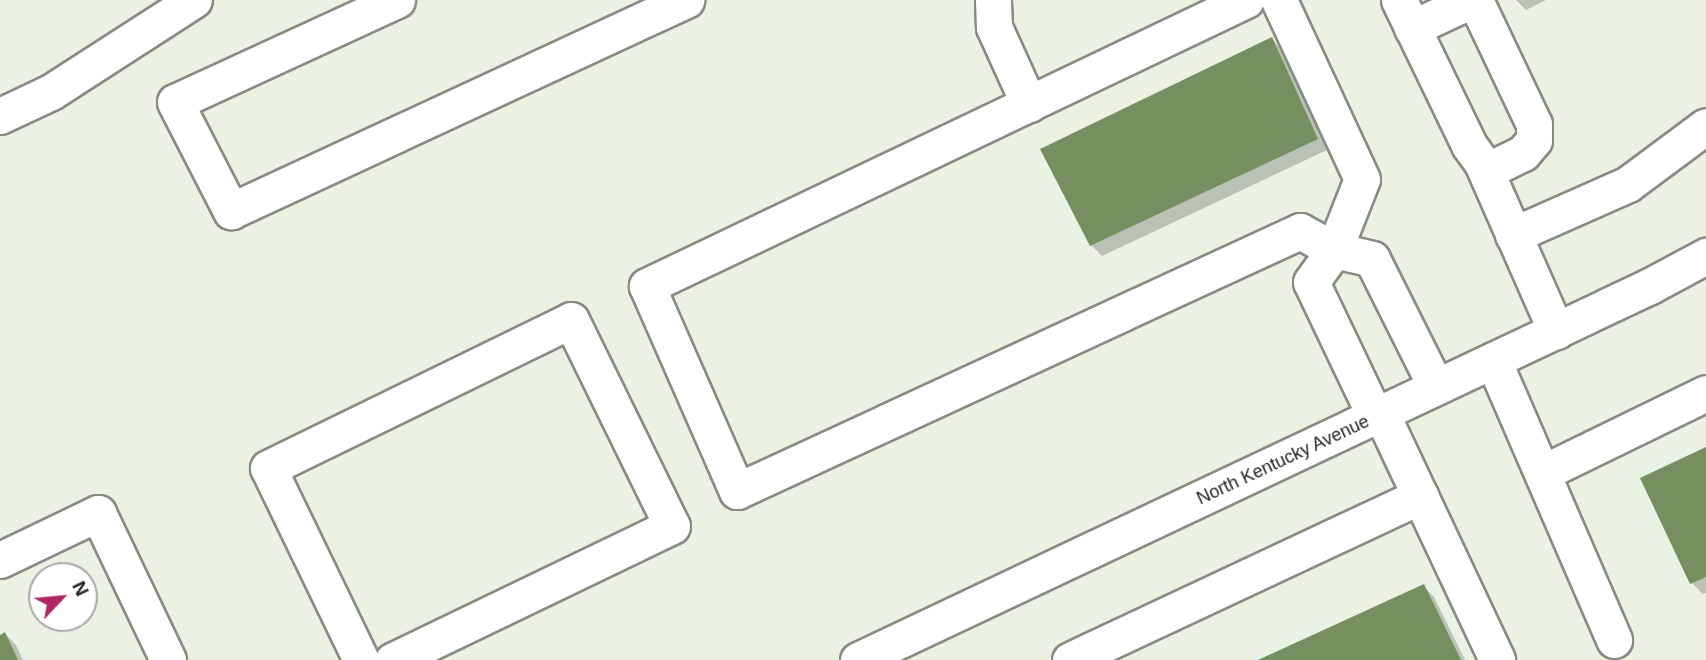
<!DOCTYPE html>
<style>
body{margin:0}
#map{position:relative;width:1706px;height:660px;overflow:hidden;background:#f8fdf5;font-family:Helvetica,sans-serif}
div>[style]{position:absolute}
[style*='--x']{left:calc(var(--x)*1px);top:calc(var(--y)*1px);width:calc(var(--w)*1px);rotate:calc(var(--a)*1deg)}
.built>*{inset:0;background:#e9f2e3}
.shadow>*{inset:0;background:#0003}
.building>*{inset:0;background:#758f60}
.roads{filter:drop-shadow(2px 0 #878b84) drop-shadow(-2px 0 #878b84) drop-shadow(0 2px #878b84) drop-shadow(0 -2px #878b84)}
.minor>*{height:35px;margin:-17.5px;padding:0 17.5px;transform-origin:17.5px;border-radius:17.5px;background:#fff}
span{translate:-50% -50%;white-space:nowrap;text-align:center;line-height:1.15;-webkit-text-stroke:5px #fff;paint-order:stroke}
.street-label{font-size:18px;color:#242522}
.north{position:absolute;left:28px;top:562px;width:70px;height:70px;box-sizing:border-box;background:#fff;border:2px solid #a7a8a7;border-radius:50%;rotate:64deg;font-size:19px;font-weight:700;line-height:28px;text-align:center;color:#242522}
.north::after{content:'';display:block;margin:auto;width:24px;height:32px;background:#b02564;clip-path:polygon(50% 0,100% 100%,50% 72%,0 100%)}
</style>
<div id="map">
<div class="built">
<div style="clip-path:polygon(evenodd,0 0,1706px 0,1706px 660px,0 660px,0 0,42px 576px,84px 576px,84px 618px,42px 618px,42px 576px)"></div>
</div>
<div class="shadow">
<div style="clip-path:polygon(1516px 0,1546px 0,1526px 10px)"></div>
<div style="clip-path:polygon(1272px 39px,1282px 50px,1327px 150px,1102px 256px,1091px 245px)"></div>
<div style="clip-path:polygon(1706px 449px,1706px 593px,1703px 594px,1692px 583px)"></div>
<div style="clip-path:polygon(1423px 586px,1434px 597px,1465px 660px,1262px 660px)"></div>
<div style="clip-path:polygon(5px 634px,16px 645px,23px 660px,0 660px,0 637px)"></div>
</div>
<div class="building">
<div style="clip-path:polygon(1272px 37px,1318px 139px,1090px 246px,1040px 149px)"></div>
<div style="clip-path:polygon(1706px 447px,1706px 577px,1690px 584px,1640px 478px)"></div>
<div style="clip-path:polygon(1424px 584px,1461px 660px,1258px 660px)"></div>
<div style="clip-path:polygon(5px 632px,18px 660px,0 660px,0 635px)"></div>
</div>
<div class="roads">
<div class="minor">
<div style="--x:397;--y:0;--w:244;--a:155.3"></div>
<div style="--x:175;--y:102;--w:123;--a:62.8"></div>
<div style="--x:231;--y:211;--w:502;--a:-24.88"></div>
<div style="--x:993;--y:0;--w:27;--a:88"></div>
<div style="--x:994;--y:27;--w:85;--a:65.6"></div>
<div style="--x:1246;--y:0;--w:664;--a:154.48"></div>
<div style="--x:647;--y:286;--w:224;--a:66.3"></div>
<div style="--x:737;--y:491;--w:620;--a:-24.79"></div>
<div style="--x:1300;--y:231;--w:39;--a:29"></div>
<div style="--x:1334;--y:250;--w:76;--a:-68.5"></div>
<div style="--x:1362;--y:179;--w:197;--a:-114.9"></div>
<div style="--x:1399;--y:0;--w:161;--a:64.2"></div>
<div style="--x:1469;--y:145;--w:22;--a:54"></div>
<div style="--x:1482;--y:163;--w:184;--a:66.2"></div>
<div style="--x:1475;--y:0;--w:137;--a:64.6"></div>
<div style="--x:1534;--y:124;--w:16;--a:90"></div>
<div style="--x:1534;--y:140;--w:17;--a:130"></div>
<div style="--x:1523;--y:153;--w:41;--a:154.1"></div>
<div style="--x:1412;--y:28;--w:66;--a:-25"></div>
<div style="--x:0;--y:116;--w:56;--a:-25.2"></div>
<div style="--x:51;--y:92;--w:170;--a:-32.8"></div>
<div style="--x:1513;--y:235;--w:126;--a:-23.9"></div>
<div style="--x:1628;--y:184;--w:97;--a:-36.6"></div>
<div style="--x:1493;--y:360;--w:305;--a:66.6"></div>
<div style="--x:1381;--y:413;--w:273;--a:64.8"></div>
<div style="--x:1375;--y:416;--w:148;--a:-115.5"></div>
<div style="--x:1311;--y:282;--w:39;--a:-54"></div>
<div style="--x:1334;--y:250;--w:39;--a:13"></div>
<div style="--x:1372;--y:259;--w:143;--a:63.4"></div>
<div style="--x:1542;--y:473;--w:182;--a:-26"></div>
<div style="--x:0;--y:560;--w:109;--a:-25.6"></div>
<div style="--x:98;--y:513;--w:163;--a:64.5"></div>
<div style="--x:361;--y:660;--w:213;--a:-115.8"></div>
<div style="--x:268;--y:468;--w:337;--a:-26"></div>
<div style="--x:571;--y:320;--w:229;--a:63.9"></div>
<div style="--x:672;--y:526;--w:310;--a:154.3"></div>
<div style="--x:858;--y:660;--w:876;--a:-25.28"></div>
<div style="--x:1650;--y:286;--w:64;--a:-28.2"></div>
<div style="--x:1070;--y:660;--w:387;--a:-25.1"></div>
</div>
</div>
<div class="street-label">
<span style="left:1283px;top:460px;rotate:-25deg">North Kentucky Avenue</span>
</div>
<div class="north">N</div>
</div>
